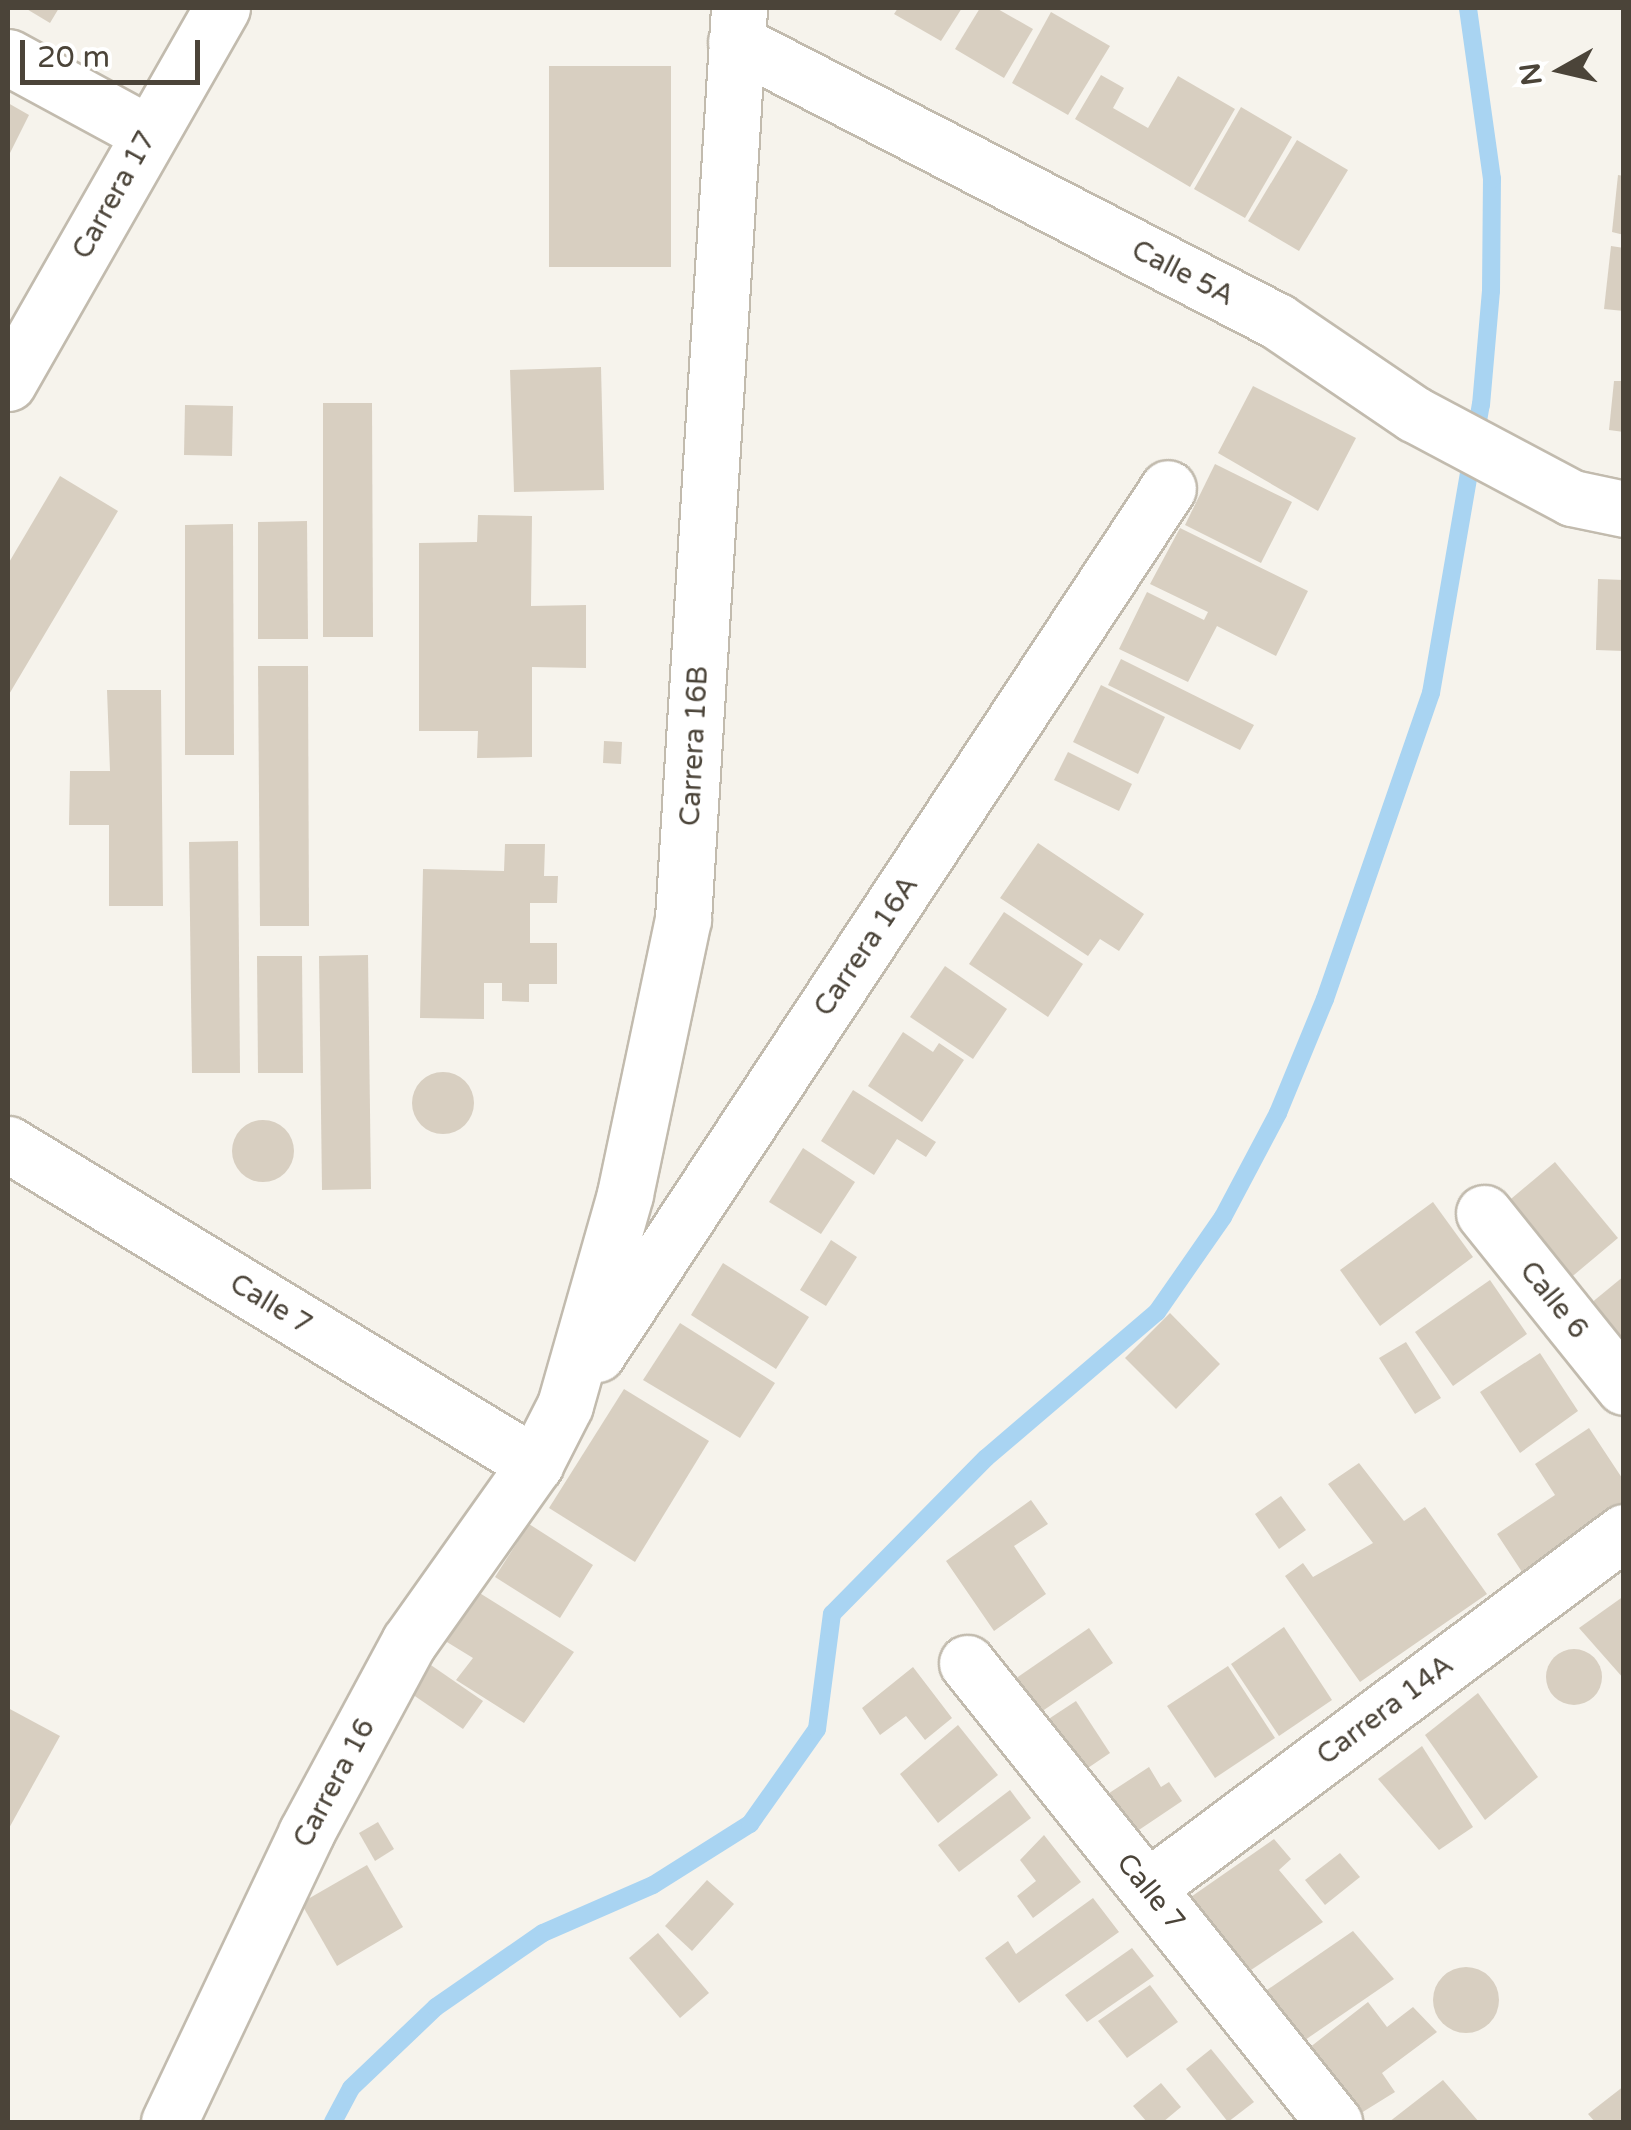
<!DOCTYPE html>
<style>
body{margin:0}
#map{position:relative;width:1631px;height:2130px;overflow:hidden;background:#f6f3ec;font-family:"Varela Round",sans-serif}
div>[style]{position:absolute}
[style*='--x']{left:calc(var(--x)*1px);top:calc(var(--y)*1px);width:calc(var(--w)*1px);rotate:calc(var(--a)*1deg)}
.stream>*{height:18px;margin:-9px;padding:0 9px;transform-origin:9px;border-radius:9px;background:#a9d4f2}
.building>*{inset:0;background:#d8cfc1}
.round{border-radius:50%}
.roads{filter:drop-shadow(2px 0 #c2bbae) drop-shadow(-2px 0 #c2bbae) drop-shadow(0 2px #c2bbae) drop-shadow(0 -2px #c2bbae)}
.street>*{height:55px;margin:-27.5px;padding:0 27.5px;transform-origin:27.5px;border-radius:27.5px;background:#fff}
span{translate:-50% -50%;white-space:nowrap;text-align:center;line-height:1.15;-webkit-text-stroke:8px #fff;paint-order:stroke}
.street-label{font-size:28px;color:#4b4439}
.frame{position:absolute;inset:0;border:10px solid #4b4439;pointer-events:none}
.north{position:absolute;left:1511px;top:20px;width:100px;height:100px;-webkit-text-stroke:8px #fff;paint-order:stroke;rotate:262deg;font-size:28px;font-weight:700;line-height:40px;text-align:center;color:#4b4439}
.north::after{content:'';display:block;margin:auto;width:35px;height:45px;background:#4b4439;clip-path:polygon(50% 0,100% 100%,50% 72%,0 100%)}
.scale{position:absolute;left:20px;top:40px;width:180px;height:45px;box-sizing:border-box;border:5px solid #4b4439;border-top:0;padding-left:12px;font-size:30px;line-height:35px;white-space:nowrap;color:#4b4439;-webkit-text-stroke:8px #fff;paint-order:stroke}
</style>
<div id="map">
<div class="stream">
<div style="--x:333;--y:2122;--w:38;--a:-62"></div>
<div style="--x:351;--y:2088;--w:117;--a:-43.6"></div>
<div style="--x:436;--y:2007;--w:130;--a:-34.7"></div>
<div style="--x:543;--y:1933;--w:120;--a:-23.6"></div>
<div style="--x:653;--y:1885;--w:115;--a:-32.2"></div>
<div style="--x:750;--y:1824;--w:116;--a:-54.8"></div>
<div style="--x:817;--y:1729;--w:116;--a:-82.6"></div>
<div style="--x:832;--y:1614;--w:219;--a:-45.4"></div>
<div style="--x:986;--y:1458;--w:225;--a:-40.5"></div>
<div style="--x:1157;--y:1312;--w:116;--a:-55.2"></div>
<div style="--x:1223;--y:1217;--w:118;--a:-62.1"></div>
<div style="--x:1278;--y:1113;--w:123;--a:-67.6"></div>
<div style="--x:1325;--y:999;--w:324;--a:-70.9"></div>
<div style="--x:1431;--y:693;--w:292;--a:-80.2"></div>
<div style="--x:1481;--y:405;--w:114;--a:-85"></div>
<div style="--x:1491;--y:291;--w:112;--a:-89.5"></div>
<div style="--x:1492;--y:179;--w:173;--a:-98"></div>
</div>
<div class="building">
<div style="clip-path:polygon(25px 8px,59px 8px,50px 23px)"></div>
<div style="clip-path:polygon(898px 8px,962px 8px,941px 41px,894px 14px)"></div>
<div style="clip-path:polygon(980px 8px,996px 8px,1033px 29px,1004px 78px,955px 49px)"></div>
<div style="clip-path:polygon(1051px 12px,1110px 46px,1068px 115px,1012px 83px)"></div>
<div style="clip-path:polygon(549px 66px,671px 66px,671px 267px,549px 267px)"></div>
<div style="clip-path:polygon(1101px 75px,1124px 88px,1113px 108px,1148px 128px,1178px 76px,1235px 109px,1190px 187px,1075px 119px)"></div>
<div style="clip-path:polygon(8px 103px,29px 115px,8px 157px)"></div>
<div style="clip-path:polygon(1241px 107px,1292px 137px,1245px 218px,1194px 189px)"></div>
<div style="clip-path:polygon(1297px 140px,1348px 170px,1299px 251px,1248px 221px)"></div>
<div style="clip-path:polygon(1618px 175px,1624px 176px,1624px 235px,1612px 232px)"></div>
<div style="clip-path:polygon(1611px 246px,1624px 248px,1624px 311px,1604px 309px)"></div>
<div style="clip-path:polygon(601px 367px,604px 490px,514px 492px,510px 370px)"></div>
<div style="clip-path:polygon(1614px 381px,1624px 381px,1624px 432px,1609px 430px)"></div>
<div style="clip-path:polygon(1253px 386px,1356px 438px,1318px 511px,1218px 453px)"></div>
<div style="clip-path:polygon(323px 403px,372px 403px,373px 637px,323px 637px)"></div>
<div style="clip-path:polygon(185px 405px,233px 406px,232px 456px,184px 455px)"></div>
<div style="clip-path:polygon(1215px 464px,1292px 502px,1261px 563px,1185px 525px)"></div>
<div style="clip-path:polygon(60px 476px,118px 511px,8px 696px,8px 564px)"></div>
<div style="clip-path:polygon(478px 515px,532px 516px,531px 606px,586px 605px,586px 668px,532px 667px,532px 757px,477px 758px,478px 731px,419px 731px,419px 543px,477px 542px)"></div>
<div style="clip-path:polygon(307px 521px,308px 639px,258px 639px,258px 522px)"></div>
<div style="clip-path:polygon(233px 524px,234px 755px,185px 755px,185px 525px)"></div>
<div style="clip-path:polygon(1180px 528px,1308px 591px,1276px 656px,1217px 626px,1188px 682px,1119px 649px,1147px 592px,1204px 620px,1208px 612px,1150px 584px)"></div>
<div style="clip-path:polygon(1598px 579px,1624px 580px,1624px 651px,1596px 650px)"></div>
<div style="clip-path:polygon(1121px 659px,1254px 725px,1240px 750px,1108px 685px)"></div>
<div style="clip-path:polygon(258px 666px,308px 666px,309px 926px,260px 926px)"></div>
<div style="clip-path:polygon(1101px 685px,1165px 717px,1138px 774px,1073px 742px)"></div>
<div style="clip-path:polygon(107px 690px,161px 690px,163px 906px,109px 906px,109px 825px,69px 825px,70px 771px,110px 771px)"></div>
<div style="clip-path:polygon(604px 741px,622px 742px,621px 764px,603px 763px)"></div>
<div style="clip-path:polygon(1068px 752px,1132px 784px,1119px 811px,1054px 780px)"></div>
<div style="clip-path:polygon(238px 841px,240px 1073px,192px 1073px,189px 842px)"></div>
<div style="clip-path:polygon(1038px 843px,1144px 914px,1119px 951px,1100px 939px,1088px 956px,1000px 898px)"></div>
<div style="clip-path:polygon(505px 844px,545px 844px,544px 876px,558px 876px,557px 903px,530px 903px,530px 943px,557px 943px,557px 984px,529px 984px,529px 1002px,502px 1001px,502px 983px,484px 983px,484px 1019px,420px 1018px,423px 869px,504px 871px)"></div>
<div style="clip-path:polygon(1004px 912px,1083px 964px,1048px 1017px,969px 964px)"></div>
<div style="clip-path:polygon(368px 955px,371px 1189px,322px 1190px,319px 956px)"></div>
<div style="clip-path:polygon(257px 956px,302px 956px,303px 1073px,258px 1073px)"></div>
<div style="clip-path:polygon(945px 966px,1007px 1009px,973px 1059px,910px 1017px)"></div>
<div style="clip-path:polygon(903px 1032px,933px 1052px,939px 1043px,964px 1060px,922px 1122px,868px 1086px)"></div>
<div class="round" style="left:412px;top:1072px;width:62px;height:62px"></div>
<div style="clip-path:polygon(853px 1090px,936px 1142px,926px 1157px,897px 1139px,874px 1175px,821px 1141px)"></div>
<div class="round" style="left:232px;top:1120px;width:62px;height:62px"></div>
<div style="clip-path:polygon(803px 1148px,855px 1182px,821px 1234px,769px 1202px)"></div>
<div style="clip-path:polygon(1555px 1162px,1618px 1238px,1562px 1285px,1499px 1209px)"></div>
<div style="clip-path:polygon(1433px 1202px,1473px 1257px,1380px 1326px,1340px 1270px)"></div>
<div style="clip-path:polygon(831px 1240px,857px 1257px,826px 1306px,800px 1290px)"></div>
<div style="clip-path:polygon(723px 1263px,809px 1317px,776px 1369px,691px 1315px)"></div>
<div style="clip-path:polygon(1624px 1276px,1624px 1358px,1579px 1313px)"></div>
<div style="clip-path:polygon(1490px 1280px,1527px 1334px,1453px 1386px,1415px 1332px)"></div>
<div style="clip-path:polygon(1170px 1313px,1220px 1364px,1176px 1409px,1125px 1358px)"></div>
<div style="clip-path:polygon(680px 1323px,775px 1383px,740px 1438px,643px 1380px)"></div>
<div style="clip-path:polygon(1406px 1342px,1441px 1398px,1415px 1414px,1379px 1358px)"></div>
<div style="clip-path:polygon(1540px 1353px,1578px 1411px,1520px 1453px,1480px 1392px)"></div>
<div style="clip-path:polygon(624px 1389px,709px 1441px,635px 1562px,549px 1508px)"></div>
<div style="clip-path:polygon(1589px 1428px,1624px 1481px,1624px 1503px,1522px 1572px,1497px 1534px,1555px 1495px,1535px 1464px)"></div>
<div style="clip-path:polygon(1359px 1463px,1404px 1521px,1425px 1507px,1487px 1594px,1360px 1682px,1285px 1576px,1303px 1563px,1313px 1577px,1373px 1543px,1328px 1484px)"></div>
<div style="clip-path:polygon(1281px 1496px,1306px 1530px,1279px 1549px,1255px 1514px)"></div>
<div style="clip-path:polygon(1031px 1500px,1048px 1524px,1014px 1546px,1046px 1594px,994px 1631px,946px 1561px)"></div>
<div style="clip-path:polygon(529px 1524px,593px 1565px,560px 1618px,495px 1577px)"></div>
<div style="clip-path:polygon(478px 1592px,574px 1652px,524px 1723px,456px 1680px,473px 1658px,442px 1639px)"></div>
<div style="clip-path:polygon(1624px 1596px,1624px 1679px,1579px 1628px)"></div>
<div style="clip-path:polygon(1284px 1627px,1332px 1700px,1279px 1736px,1231px 1664px)"></div>
<div style="clip-path:polygon(1089px 1628px,1113px 1663px,1038px 1714px,1015px 1679px)"></div>
<div class="round" style="left:1546px;top:1649px;width:56px;height:56px"></div>
<div style="clip-path:polygon(425px 1661px,483px 1701px,463px 1729px,406px 1690px)"></div>
<div style="clip-path:polygon(1228px 1666px,1275px 1738px,1215px 1778px,1167px 1706px)"></div>
<div style="clip-path:polygon(913px 1667px,952px 1718px,925px 1740px,906px 1716px,880px 1735px,862px 1708px)"></div>
<div style="clip-path:polygon(1478px 1693px,1538px 1777px,1485px 1820px,1425px 1735px)"></div>
<div style="clip-path:polygon(1076px 1701px,1110px 1753px,1079px 1774px,1044px 1722px)"></div>
<div style="clip-path:polygon(8px 1708px,60px 1736px,8px 1830px)"></div>
<div style="clip-path:polygon(958px 1725px,998px 1775px,938px 1823px,900px 1774px)"></div>
<div style="clip-path:polygon(1422px 1746px,1473px 1827px,1439px 1850px,1378px 1779px)"></div>
<div style="clip-path:polygon(1149px 1767px,1161px 1787px,1169px 1782px,1182px 1801px,1124px 1840px,1097px 1801px)"></div>
<div style="clip-path:polygon(1010px 1790px,1031px 1818px,959px 1872px,938px 1845px)"></div>
<div style="clip-path:polygon(378px 1822px,394px 1849px,375px 1861px,359px 1833px)"></div>
<div style="clip-path:polygon(1044px 1835px,1081px 1882px,1033px 1918px,1017px 1896px,1036px 1881px,1020px 1860px)"></div>
<div style="clip-path:polygon(1274px 1839px,1291px 1859px,1279px 1870px,1323px 1922px,1236px 1980px,1175px 1908px)"></div>
<div style="clip-path:polygon(1340px 1853px,1360px 1877px,1325px 1905px,1305px 1880px)"></div>
<div style="clip-path:polygon(367px 1865px,403px 1927px,337px 1966px,301px 1903px)"></div>
<div style="clip-path:polygon(707px 1880px,734px 1904px,692px 1951px,665px 1926px)"></div>
<div style="clip-path:polygon(1093px 1898px,1119px 1932px,1019px 2003px,985px 1958px,1008px 1941px,1016px 1954px)"></div>
<div style="clip-path:polygon(1353px 1931px,1394px 1979px,1305px 2040px,1264px 1992px)"></div>
<div style="clip-path:polygon(658px 1933px,709px 1993px,680px 2018px,629px 1958px)"></div>
<div style="clip-path:polygon(1132px 1948px,1154px 1976px,1087px 2022px,1065px 1995px)"></div>
<div class="round" style="left:1433px;top:1967px;width:66px;height:66px"></div>
<div style="clip-path:polygon(1150px 1985px,1178px 2022px,1127px 2058px,1098px 2021px)"></div>
<div style="clip-path:polygon(1368px 2002px,1387px 2027px,1413px 2007px,1437px 2032px,1382px 2073px,1395px 2092px,1353px 2118px,1300px 2055px)"></div>
<div style="clip-path:polygon(1211px 2049px,1254px 2102px,1228px 2122px,1186px 2069px)"></div>
<div style="clip-path:polygon(1443px 2080px,1479px 2122px,1389px 2122px)"></div>
<div style="clip-path:polygon(1161px 2083px,1181px 2107px,1163px 2122px,1147px 2122px,1133px 2106px)"></div>
<div style="clip-path:polygon(1624px 2086px,1624px 2122px,1595px 2122px,1588px 2114px)"></div>
</div>
<div class="roads">
<div class="street">
<div style="--x:736;--y:42;--w:609;--a:27.28"></div>
<div style="--x:1277;--y:321;--w:166;--a:34.2"></div>
<div style="--x:1414;--y:414;--w:179;--a:28"></div>
<div style="--x:1572;--y:498;--w:53;--a:11.9"></div>
<div style="--x:8;--y:57;--w:159;--a:28.5"></div>
<div style="--x:8;--y:383;--w:432;--a:-60.3"></div>
<div style="--x:8;--y:1144;--w:617;--a:31.27"></div>
<div style="--x:1484;--y:1213;--w:223;--a:51.2"></div>
<div style="--x:597;--y:1354;--w:1037;--a:-56.6"></div>
<div style="--x:967;--y:1663;--w:588;--a:51.36"></div>
<div style="--x:1147;--y:1888;--w:595;--a:-36.74"></div>
<div style="--x:169;--y:2122;--w:320;--a:-64.6"></div>
<div style="--x:306;--y:1833;--w:217;--a:-61.7"></div>
<div style="--x:409;--y:1642;--w:218;--a:-54.7"></div>
<div style="--x:535;--y:1464;--w:66;--a:-63"></div>
<div style="--x:565;--y:1405;--w:219;--a:-74.1"></div>
<div style="--x:625;--y:1194;--w:281;--a:-78.1"></div>
<div style="--x:683;--y:919;--w:913;--a:-86.48"></div>
</div>
</div>
<div class="street-label">
<span style="left:114px;top:195px;rotate:-61deg">Carrera 17</span>
<span style="left:1183px;top:273px;rotate:27deg">Calle 5A</span>
<span style="left:694px;top:746px;rotate:-87deg">Carrera 16B</span>
<span style="left:866px;top:946px;rotate:-56deg">Carrera 16A</span>
<span style="left:1554px;top:1300px;rotate:51deg">Calle 6</span>
<span style="left:271px;top:1304px;rotate:31deg">Calle 7</span>
<span style="left:1385px;top:1710px;rotate:-37deg">Carrera 14A</span>
<span style="left:334px;top:1783px;rotate:-62deg">Carrera 16</span>
<span style="left:1151px;top:1892px;rotate:51deg">Calle 7</span>
</div>
<div class="frame"></div>
<div class="north">N</div>
<div class="scale">20 m</div>
</div>
